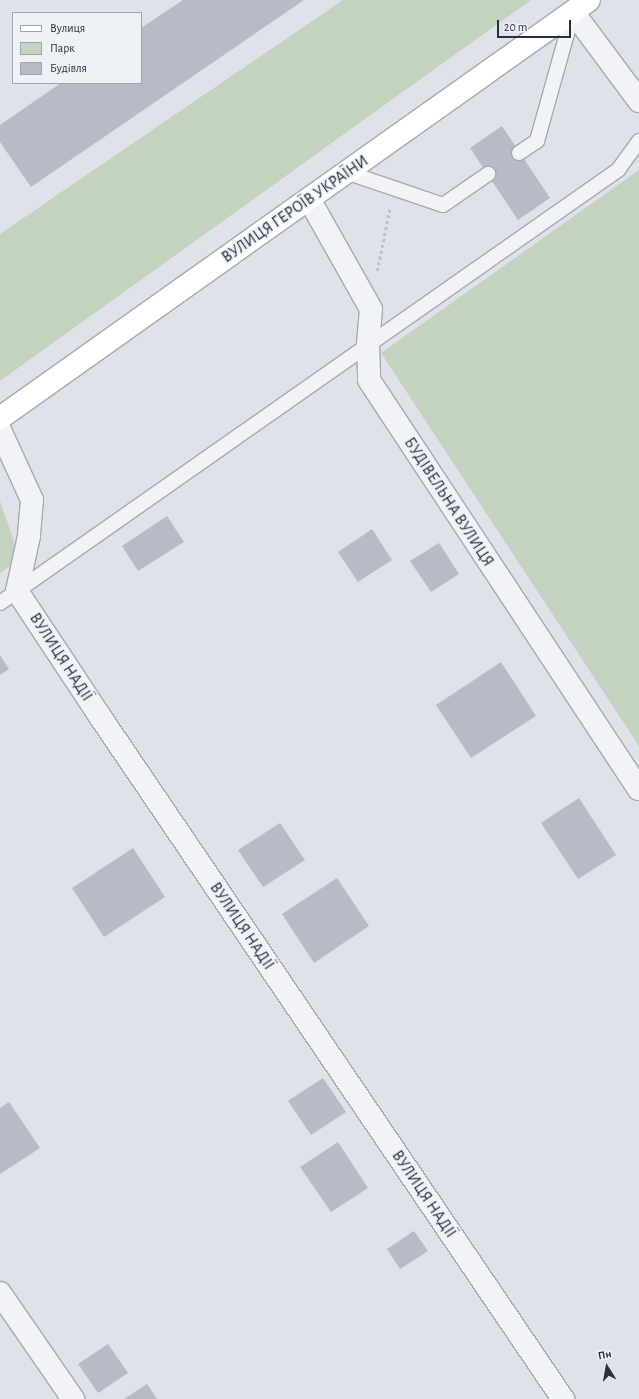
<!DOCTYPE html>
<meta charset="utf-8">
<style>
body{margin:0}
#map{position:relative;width:639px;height:1399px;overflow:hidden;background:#dfe2e8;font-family:"Alegreya Sans",sans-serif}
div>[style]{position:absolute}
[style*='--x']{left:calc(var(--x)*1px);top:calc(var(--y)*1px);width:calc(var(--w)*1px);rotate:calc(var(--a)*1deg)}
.green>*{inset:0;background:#c4d2c0}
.building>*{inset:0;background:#b6bbc5}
.path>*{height:2.5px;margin-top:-1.25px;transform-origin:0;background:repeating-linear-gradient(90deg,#bdc0c6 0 3px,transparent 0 6px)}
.roads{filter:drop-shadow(1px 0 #a4a9b2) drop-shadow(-1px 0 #a4a9b2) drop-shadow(0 1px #a4a9b2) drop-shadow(0 -1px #a4a9b2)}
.lane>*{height:14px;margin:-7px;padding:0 7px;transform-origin:7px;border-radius:7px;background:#f2f3f6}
.street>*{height:22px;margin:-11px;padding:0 11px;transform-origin:11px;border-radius:11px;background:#f2f3f6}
.secondary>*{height:22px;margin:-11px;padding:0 11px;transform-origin:11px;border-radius:11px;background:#fff}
span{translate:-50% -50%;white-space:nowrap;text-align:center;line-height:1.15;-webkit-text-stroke:3.5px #eef1f6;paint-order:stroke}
.street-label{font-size:16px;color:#28303f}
.legend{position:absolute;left:12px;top:12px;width:130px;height:72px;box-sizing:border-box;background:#eef1f6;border:1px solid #9fa4ad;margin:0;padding:5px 7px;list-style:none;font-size:12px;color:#28303f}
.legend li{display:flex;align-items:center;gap:8px;height:20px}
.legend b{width:20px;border:1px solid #9fa4ad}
.north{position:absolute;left:587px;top:1347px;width:40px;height:40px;-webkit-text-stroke:3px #eef1f6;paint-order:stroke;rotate:349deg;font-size:11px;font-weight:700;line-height:16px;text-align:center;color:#28303f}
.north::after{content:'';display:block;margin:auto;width:14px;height:18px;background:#28303f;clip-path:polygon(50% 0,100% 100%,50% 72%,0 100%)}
.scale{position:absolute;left:497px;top:20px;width:74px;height:18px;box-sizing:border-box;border:2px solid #28303f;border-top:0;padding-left:5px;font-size:12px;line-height:14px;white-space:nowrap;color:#28303f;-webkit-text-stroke:3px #eef1f6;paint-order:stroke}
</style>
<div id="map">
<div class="green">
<div style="clip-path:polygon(343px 0,531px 0,0 381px,0 234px)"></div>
<div style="clip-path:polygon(639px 170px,639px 746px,381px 353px)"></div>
<div style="clip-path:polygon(0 501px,20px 559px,0 573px)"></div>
</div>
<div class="building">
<div style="clip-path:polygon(183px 0,304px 0,31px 187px,0 142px,0 125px,61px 83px,141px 83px,141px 28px)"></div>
<div style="clip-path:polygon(502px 126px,550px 198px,518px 220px,470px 148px)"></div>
<div style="clip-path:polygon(167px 516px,184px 542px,138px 571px,122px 546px)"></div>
<div style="clip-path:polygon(372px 529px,392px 560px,358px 582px,338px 552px)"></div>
<div style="clip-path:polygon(439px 543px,459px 574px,431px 592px,410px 561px)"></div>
<div style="clip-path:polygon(0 655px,9px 669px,0 675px)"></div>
<div style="clip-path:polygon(501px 662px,536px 716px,471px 758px,436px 705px)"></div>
<div style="clip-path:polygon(579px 798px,616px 855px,578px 879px,541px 823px)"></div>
<div style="clip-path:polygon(280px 823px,305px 860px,263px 887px,238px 850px)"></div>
<div style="clip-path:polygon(133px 848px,165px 897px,104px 937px,72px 888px)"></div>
<div style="clip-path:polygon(337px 878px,369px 926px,314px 963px,282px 914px)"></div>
<div style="clip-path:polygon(323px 1078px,346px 1112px,311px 1135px,288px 1101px)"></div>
<div style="clip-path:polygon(9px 1102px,40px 1148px,0 1174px,0 1108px)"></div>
<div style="clip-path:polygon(338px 1142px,368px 1188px,331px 1212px,300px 1167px)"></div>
<div style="clip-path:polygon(414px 1231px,428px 1251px,400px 1269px,387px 1249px)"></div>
<div style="clip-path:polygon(108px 1344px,128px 1373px,98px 1393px,78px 1364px)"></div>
<div style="clip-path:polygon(147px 1384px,157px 1399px,124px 1399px)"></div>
</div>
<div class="path">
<div style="--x:377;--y:271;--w:65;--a:-78.5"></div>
</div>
<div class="roads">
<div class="lane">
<div style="--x:519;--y:153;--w:22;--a:-34"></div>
<div style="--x:537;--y:141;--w:134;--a:-74.4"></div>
<div style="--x:346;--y:172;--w:102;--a:18.8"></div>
<div style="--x:443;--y:205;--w:55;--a:-34.6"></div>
<div style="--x:0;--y:603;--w:755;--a:-35.02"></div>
<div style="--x:618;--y:170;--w:36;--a:-54"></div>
</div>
<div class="street">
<div style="--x:573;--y:12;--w:111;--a:53.4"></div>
<div style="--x:309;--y:199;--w:126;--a:60.6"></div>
<div style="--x:371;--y:309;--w:36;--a:95"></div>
<div style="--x:368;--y:345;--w:35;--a:88"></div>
<div style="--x:369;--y:380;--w:490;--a:56.6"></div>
<div style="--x:0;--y:430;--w:77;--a:65.4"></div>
<div style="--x:32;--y:500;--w:36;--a:95"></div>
<div style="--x:29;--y:536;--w:56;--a:102.3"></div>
<div style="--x:17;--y:591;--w:149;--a:56.5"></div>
<div style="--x:99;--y:715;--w:827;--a:55.85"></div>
<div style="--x:0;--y:1293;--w:129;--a:55.4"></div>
</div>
<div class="secondary">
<div style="--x:0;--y:418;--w:722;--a:-35.36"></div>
</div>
</div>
<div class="street-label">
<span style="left:295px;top:209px;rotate:-35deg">ВУЛИЦЯ ГЕРОЇВ УКРАЇНИ</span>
<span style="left:449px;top:502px;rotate:57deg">БУДІВЕЛЬНА ВУЛИЦЯ</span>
<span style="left:61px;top:657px;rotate:57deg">ВУЛИЦЯ НАДІЇ</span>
<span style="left:242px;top:926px;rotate:56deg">ВУЛИЦЯ НАДІЇ</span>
<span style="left:424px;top:1194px;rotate:56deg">ВУЛИЦЯ НАДІЇ</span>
</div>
<ul class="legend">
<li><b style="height:5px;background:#fff"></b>Вулиця</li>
<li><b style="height:11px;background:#c4d2c0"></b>Парк</li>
<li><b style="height:11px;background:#b6bbc5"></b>Будівля</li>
</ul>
<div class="north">Пн</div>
<div class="scale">20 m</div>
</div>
